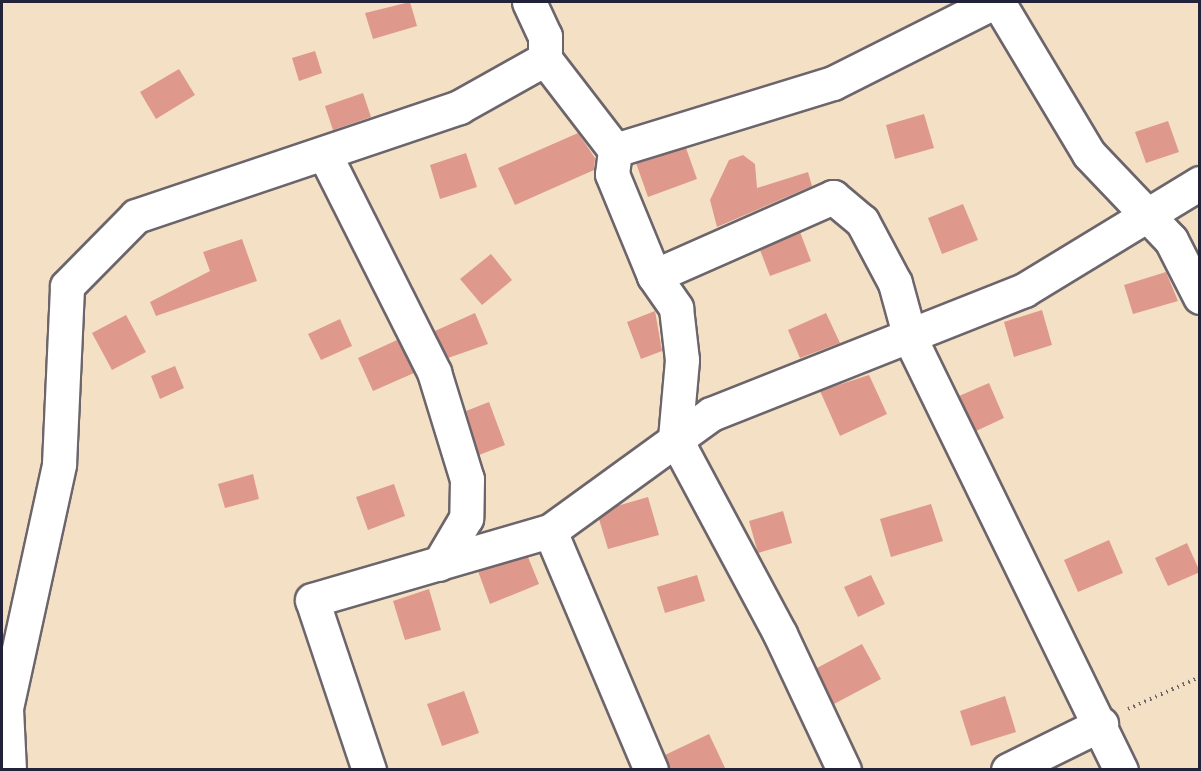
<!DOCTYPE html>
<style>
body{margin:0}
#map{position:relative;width:1201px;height:771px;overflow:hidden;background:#f4e1c5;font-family:"Patrick Hand",sans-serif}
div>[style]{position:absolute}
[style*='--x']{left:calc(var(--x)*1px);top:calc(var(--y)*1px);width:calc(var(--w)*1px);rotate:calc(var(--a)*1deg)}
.building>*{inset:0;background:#de988c}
.path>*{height:4px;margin-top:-2px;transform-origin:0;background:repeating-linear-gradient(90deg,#6c656b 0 1.5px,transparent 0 6px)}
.roads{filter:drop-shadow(2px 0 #6c656b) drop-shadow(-2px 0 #6c656b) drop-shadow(0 2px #6c656b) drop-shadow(0 -2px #6c656b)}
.minor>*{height:33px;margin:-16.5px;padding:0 16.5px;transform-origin:16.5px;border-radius:16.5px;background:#fff}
span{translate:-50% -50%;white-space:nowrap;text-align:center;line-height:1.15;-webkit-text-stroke:6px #fcf5e5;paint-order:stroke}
.frame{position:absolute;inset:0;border:3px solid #22223b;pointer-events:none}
</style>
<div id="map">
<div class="building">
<div style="clip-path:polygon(410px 2px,417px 26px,373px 39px,365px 13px)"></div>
<div style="clip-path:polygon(315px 51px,322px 73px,299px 81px,292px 58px)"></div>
<div style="clip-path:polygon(179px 69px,195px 95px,156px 119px,140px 92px)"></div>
<div style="clip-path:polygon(363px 93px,371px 117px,333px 130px,325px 106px)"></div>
<div style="clip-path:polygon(924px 114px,934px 148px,895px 159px,886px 125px)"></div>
<div style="clip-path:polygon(1168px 121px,1179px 152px,1146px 163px,1135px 132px)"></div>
<div style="clip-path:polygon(578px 133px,595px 158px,594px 170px,515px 205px,498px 168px)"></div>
<div style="clip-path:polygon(686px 148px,697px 179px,648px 197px,636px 163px)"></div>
<div style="clip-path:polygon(466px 153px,477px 187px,440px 199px,430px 165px)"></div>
<div style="clip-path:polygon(743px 155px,755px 164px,757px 188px,808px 172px,812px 186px,717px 227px,710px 200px,729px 160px)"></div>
<div style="clip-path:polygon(963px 204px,978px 240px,942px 254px,928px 218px)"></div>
<div style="clip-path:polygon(800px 232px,811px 261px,770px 276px,760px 250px)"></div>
<div style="clip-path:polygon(242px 239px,257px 281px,156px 316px,150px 302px,210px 271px,203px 252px)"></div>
<div style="clip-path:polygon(491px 254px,512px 280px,482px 305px,460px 279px)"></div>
<div style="clip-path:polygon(1166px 272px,1178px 301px,1133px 314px,1124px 285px)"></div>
<div style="clip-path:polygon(1042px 310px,1052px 345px,1014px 357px,1004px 322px)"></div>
<div style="clip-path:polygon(655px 311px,662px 351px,641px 359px,627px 322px)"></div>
<div style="clip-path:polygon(475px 313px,488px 344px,448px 358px,435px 331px)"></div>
<div style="clip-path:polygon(826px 313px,840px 343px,800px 358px,788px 330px)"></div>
<div style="clip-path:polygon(126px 315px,146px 352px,112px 370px,92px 333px)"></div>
<div style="clip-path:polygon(340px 319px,352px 346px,321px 360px,308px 334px)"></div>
<div style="clip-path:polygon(397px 340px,414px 373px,373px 391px,358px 358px)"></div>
<div style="clip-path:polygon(175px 366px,184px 388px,160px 399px,151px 376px)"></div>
<div style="clip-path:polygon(869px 375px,887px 414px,840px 436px,820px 391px)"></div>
<div style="clip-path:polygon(989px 383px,1004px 418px,976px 431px,959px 396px)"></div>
<div style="clip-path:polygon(489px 402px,505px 445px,479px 455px,466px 411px)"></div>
<div style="clip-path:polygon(253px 474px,259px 499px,225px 508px,218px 484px)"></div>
<div style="clip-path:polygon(394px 484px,405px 516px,368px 530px,356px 497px)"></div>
<div style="clip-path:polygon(648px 497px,659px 535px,608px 549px,599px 519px,617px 506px)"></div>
<div style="clip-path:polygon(931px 504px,943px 541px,891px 557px,880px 519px)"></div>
<div style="clip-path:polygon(783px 511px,792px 543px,758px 553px,749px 521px)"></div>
<div style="clip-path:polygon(1109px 540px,1123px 573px,1078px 592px,1064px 560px)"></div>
<div style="clip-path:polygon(1187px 543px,1200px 572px,1168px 586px,1155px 558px)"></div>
<div style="clip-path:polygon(528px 557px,539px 584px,490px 604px,478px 571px)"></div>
<div style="clip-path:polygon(697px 575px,705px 601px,665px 613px,657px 587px)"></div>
<div style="clip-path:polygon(871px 575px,885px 604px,858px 617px,844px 587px)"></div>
<div style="clip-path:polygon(429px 589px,441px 630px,405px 640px,393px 601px)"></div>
<div style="clip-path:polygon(862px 644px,881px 679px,834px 704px,817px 668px)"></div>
<div style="clip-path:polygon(464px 691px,479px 733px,442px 746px,427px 704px)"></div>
<div style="clip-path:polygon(1005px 696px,1016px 732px,971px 746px,960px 711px)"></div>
<div style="clip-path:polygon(709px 734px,726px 770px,669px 770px,665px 755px)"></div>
</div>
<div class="path">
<div style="--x:1128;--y:709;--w:79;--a:-24"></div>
</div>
<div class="roads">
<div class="minor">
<div style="--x:529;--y:2;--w:38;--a:65"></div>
<div style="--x:545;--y:36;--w:23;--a:90"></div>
<div style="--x:545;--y:59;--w:115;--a:52.4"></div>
<div style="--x:615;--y:150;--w:228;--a:-17.1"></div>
<div style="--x:833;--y:83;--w:180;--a:-26.7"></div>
<div style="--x:998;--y:2;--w:177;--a:59.1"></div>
<div style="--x:1089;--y:154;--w:119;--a:46.4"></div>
<div style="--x:1171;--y:240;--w:64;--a:63"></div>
<div style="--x:615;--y:150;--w:24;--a:97"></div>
<div style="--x:612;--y:174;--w:110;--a:67.6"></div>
<div style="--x:654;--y:276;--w:39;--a:55"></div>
<div style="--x:676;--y:308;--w:52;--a:83.4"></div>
<div style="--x:682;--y:360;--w:78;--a:95.1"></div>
<div style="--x:675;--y:438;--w:222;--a:61.8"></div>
<div style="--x:780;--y:634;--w:150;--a:64.8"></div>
<div style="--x:325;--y:155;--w:243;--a:63.3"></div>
<div style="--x:434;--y:372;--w:112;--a:72.9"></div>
<div style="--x:467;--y:479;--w:39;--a:91"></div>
<div style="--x:466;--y:518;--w:53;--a:120.4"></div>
<div style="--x:654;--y:276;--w:196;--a:-23.8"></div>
<div style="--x:833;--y:197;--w:38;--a:40"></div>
<div style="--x:862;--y:221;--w:70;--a:62"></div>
<div style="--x:895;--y:283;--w:57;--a:74.7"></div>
<div style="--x:910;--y:338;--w:481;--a:64"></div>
<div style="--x:550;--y:531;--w:259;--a:67.1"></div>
<div style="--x:9;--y:770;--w:62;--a:-92.8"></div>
<div style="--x:6;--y:708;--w:250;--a:-77.7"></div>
<div style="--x:59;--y:464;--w:178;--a:-87.4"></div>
<div style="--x:67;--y:286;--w:98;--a:-45.4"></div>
<div style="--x:136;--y:216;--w:341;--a:-18.6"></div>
<div style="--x:459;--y:107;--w:98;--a:-29.2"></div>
<div style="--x:369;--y:770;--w:179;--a:-108.5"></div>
<div style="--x:312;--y:600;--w:248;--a:-16.2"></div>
<div style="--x:550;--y:531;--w:199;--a:-36"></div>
<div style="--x:711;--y:414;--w:337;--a:-21.6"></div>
<div style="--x:1024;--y:290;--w:206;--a:-31.3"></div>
<div style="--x:1008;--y:770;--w:104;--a:-26.3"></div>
</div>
</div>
<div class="frame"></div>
</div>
